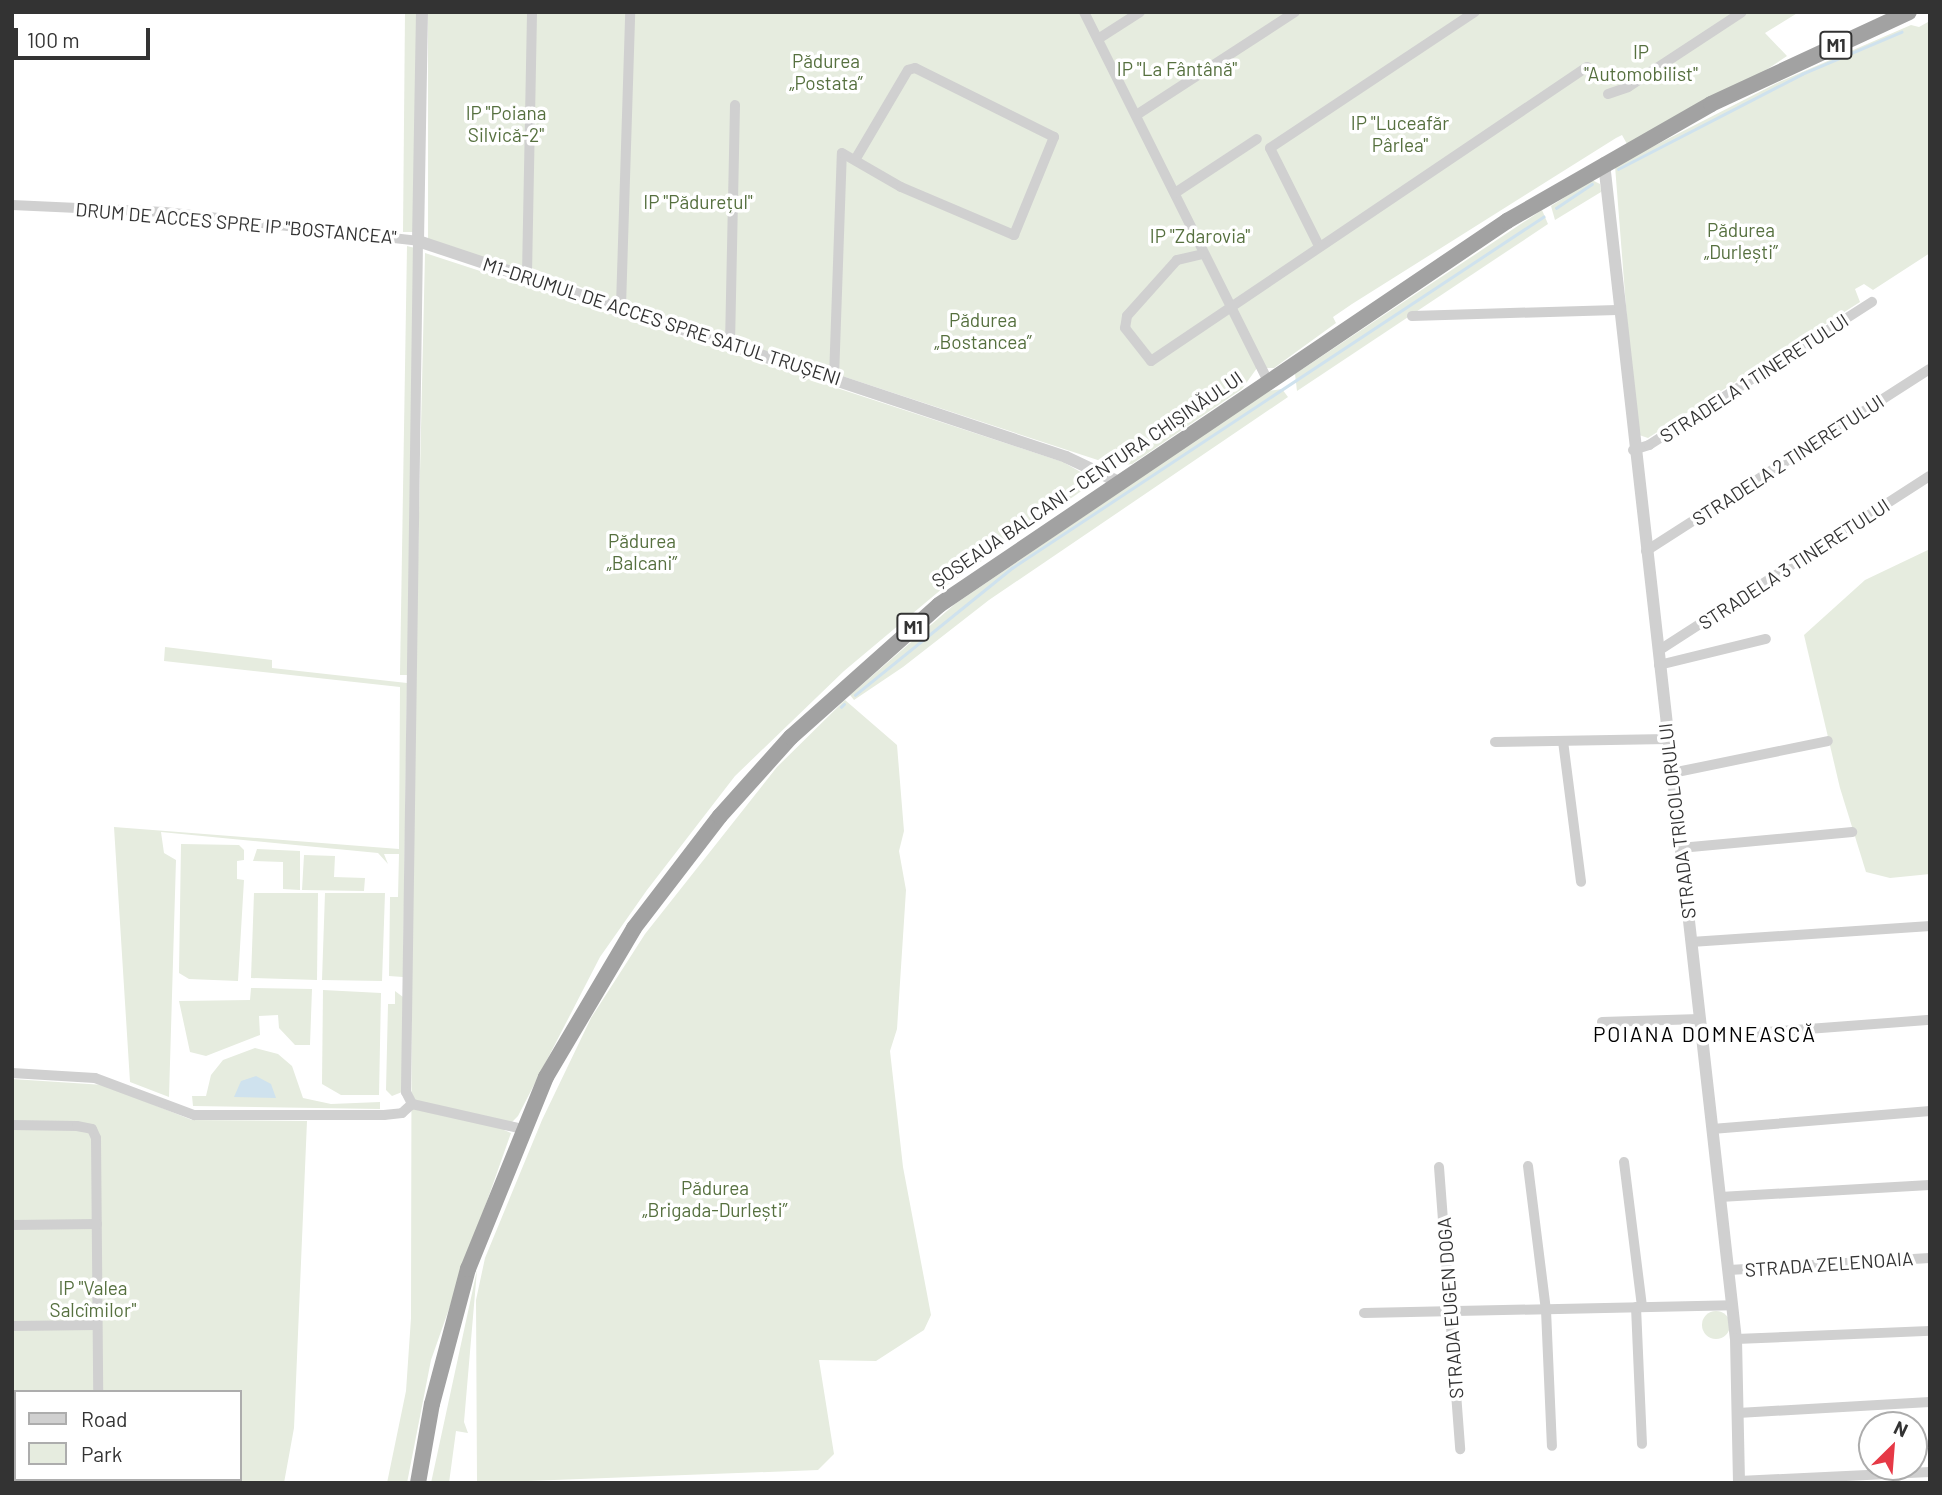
<!DOCTYPE html>
<meta charset="utf-8">
<style>
body{margin:0}
#map{position:relative;width:1942px;height:1495px;overflow:hidden;background:#fff;font-family:Barlow,sans-serif}
div>[style]{position:absolute}
[style*='--x']{left:calc(var(--x)*1px);top:calc(var(--y)*1px);width:calc(var(--w)*1px);rotate:calc(var(--a)*1deg)}
.green>*{inset:0;background:#e6ecdf}
.round{border-radius:50%}
.water>*{inset:0;background:#cfe2ee}
.stream>*{height:2.5px;margin:-1.25px;padding:0 1.25px;transform-origin:1.25px;border-radius:1.25px;background:#cfe2ee}
.minor>*{height:10px;margin:-5px;padding:0 5px;transform-origin:5px;border-radius:5px;background:#d0d0d0}
.tertiary>*{height:12px;margin:-6px;padding:0 6px;transform-origin:6px;border-radius:6px;background:#d0d0d0}
.trunk>*{height:16px;margin:-8px;padding:0 8px;transform-origin:8px;border-radius:8px;background:#a2a2a2}
span{translate:-50% -50%;white-space:nowrap;text-align:center;line-height:1.15;-webkit-text-stroke:7px #fff;paint-order:stroke}
.shield-label span{padding:2px 5px;background:#fff;border:2px solid;border-radius:5px;-webkit-text-stroke-width:0}
.shield-label{font-size:18px;color:#333;font-weight:700}
.park-label{font-size:19px;color:#56703f}
.street-label{font-size:19px;color:#333}
.neighbourhood-label{font-size:21px;color:#000;letter-spacing:2px}
.frame{position:absolute;inset:0;border:14px solid #333;pointer-events:none}
.legend{position:absolute;left:14px;top:1390px;width:228px;height:91px;box-sizing:border-box;background:#fff;border:2px solid #adadad;margin:0;padding:9px 12px;list-style:none;font-size:21px;color:#333}
.legend li{display:flex;align-items:center;gap:14px;height:35px}
.legend b{width:35px;border:2px solid #adadad}
.north{position:absolute;left:1858px;top:1411px;width:70px;height:70px;box-sizing:border-box;background:#fff;border:2px solid #adadad;border-radius:50%;rotate:25deg;font-size:19px;font-weight:700;line-height:28px;text-align:center;color:#333}
.north::after{content:'';display:block;margin:auto;width:24px;height:32px;background:#e63946;clip-path:polygon(50% 0,100% 100%,50% 72%,0 100%)}
.scale{position:absolute;left:14px;top:28px;width:136px;height:32px;box-sizing:border-box;border:4px solid #333;border-top:0;padding-left:9px;font-size:21px;line-height:24px;white-space:nowrap;color:#333;-webkit-text-stroke:5px #fff;paint-order:stroke}
</style>
<div id="map">
<div class="green">
<div style="clip-path:polygon(405px 12px,417px 12px,413px 232px,403px 232px)"></div>
<div style="clip-path:polygon(428px 12px,1799px 12px,1765px 33px,1787px 56px,1763px 72px,1627px 144px,1622px 135px,1616px 138px,1352px 304px,1333px 317px,1336px 323px,1274px 368px,1257px 368px,1242px 389px,1132px 464px,1116px 466px,839px 375px,839px 370px,832px 367px,831px 373px,726px 340px,626px 304px,618px 294px,616px 301px,524px 265px,520px 269px,428px 240px)"></div>
<div style="clip-path:polygon(1930px 12px,1930px 253px,1873px 290px,1864px 284px,1855px 289px,1860px 302px,1648px 438px,1636px 434px,1615px 166px,1777px 83px,1911px 25px,1919px 27px,1928px 22px)"></div>
<div style="clip-path:polygon(1592px 180px,1600px 184px,1601px 192px,1555px 220px,1551px 206px)"></div>
<div style="clip-path:polygon(1542px 210px,1548px 224px,1297px 391px,1295px 374px)"></div>
<div style="clip-path:polygon(407px 246px,415px 248px,408px 675px,400px 675px)"></div>
<div style="clip-path:polygon(425px 253px,1063px 462px,1086px 475px,1090px 485px,943px 588px,844px 671px,735px 776px,647px 890px,600px 957px,518px 1116px,504px 1130px,511px 1133px,431px 1360px,407px 1483px,387px 1483px,406px 1391px,411px 1318px,412px 823px)"></div>
<div style="clip-path:polygon(1282px 389px,1288px 397px,989px 600px,903px 667px,854px 700px,850px 695px,955px 604px,1268px 391px)"></div>
<div style="clip-path:polygon(1930px 549px,1930px 874px,1890px 878px,1866px 872px,1840px 788px,1804px 635px,1865px 580px)"></div>
<div style="clip-path:polygon(165px 647px,272px 660px,272px 668px,407px 683px,403px 977px,389px 976px,390px 897px,398px 897px,399px 854px,384px 854px,388px 864px,378px 853px,161px 832px,164px 853px,176px 860px,169px 1097px,130px 1082px,114px 827px,399px 849px,400px 687px,164px 661px)"></div>
<div style="clip-path:polygon(845px 700px,897px 745px,904px 831px,899px 851px,906px 890px,897px 1029px,890px 1051px,903px 1167px,931px 1315px,924px 1330px,876px 1361px,819px 1360px,834px 1454px,818px 1470px,477px 1483px,476px 1300px,485px 1258px,542px 1120px,591px 1018px,645px 934px,777px 767px)"></div>
<div style="clip-path:polygon(181px 844px,239px 845px,244px 850px,244px 860px,237px 861px,237px 879px,244px 880px,238px 981px,189px 979px,179px 973px)"></div>
<div style="clip-path:polygon(257px 849px,300px 851px,300px 890px,283px 889px,283px 862px,253px 861px)"></div>
<div style="clip-path:polygon(304px 855px,335px 856px,334px 877px,365px 878px,364px 891px,302px 890px)"></div>
<div style="clip-path:polygon(254px 893px,318px 893px,317px 980px,251px 978px)"></div>
<div style="clip-path:polygon(325px 893px,385px 893px,382px 981px,322px 980px)"></div>
<div style="clip-path:polygon(251px 988px,312px 989px,310px 1045px,295px 1045px,279px 1028px,278px 1015px,259px 1016px,260px 1035px,206px 1056px,190px 1052px,179px 1001px,250px 1000px)"></div>
<div style="clip-path:polygon(323px 990px,381px 993px,379px 1095px,341px 1095px,322px 1084px)"></div>
<div style="clip-path:polygon(395px 991px,403px 997px,402px 1092px,392px 1096px,386px 1090px,388px 1004px,395px 1004px)"></div>
<div style="clip-path:polygon(255px 1048px,278px 1054px,292px 1066px,303px 1098px,331px 1104px,380px 1102px,380px 1109px,193px 1106px,192px 1096px,206px 1096px,211px 1075px,223px 1060px)"></div>
<div style="clip-path:polygon(evenodd,12px 1079px,104px 1085px,192px 1120px,307px 1121px,294px 1428px,284px 1483px,12px 1483px,12px 1079px,16px 1392px,240px 1392px,240px 1479px,16px 1479px,16px 1392px)"></div>
<div style="clip-path:polygon(477px 1270px,464px 1422px,468px 1433px,456px 1431px,449px 1483px,431px 1483px)"></div>
<div class="round" style="left:1702px;top:1311px;width:28px;height:28px"></div>
</div>
<div class="water">
<div style="clip-path:polygon(256px 1076px,271px 1084px,276px 1098px,234px 1097px,241px 1081px)"></div>
</div>
<div class="stream">
<div style="--x:1618;--y:169;--w:207;--a:-27.3"></div>
<div style="--x:1802;--y:74;--w:108;--a:-23"></div>
<div style="--x:1556;--y:208;--w:43;--a:-33.7"></div>
<div style="--x:855;--y:695;--w:202;--a:-39"></div>
<div style="--x:1012;--y:568;--w:637;--a:-33.47"></div>
<div style="--x:841;--y:707;--w:4;--a:-45"></div>
</div>
<div class="minor">
<div style="--x:1084;--y:12;--w:412;--a:63.5"></div>
<div style="--x:1098;--y:39;--w:50;--a:-32.7"></div>
<div style="--x:1608;--y:94;--w:21;--a:-19"></div>
<div style="--x:1628;--y:87;--w:136;--a:-33.3"></div>
<div style="--x:1138;--y:114;--w:187;--a:-33"></div>
<div style="--x:1175;--y:193;--w:98;--a:-33.4"></div>
<div style="--x:12;--y:205;--w:153;--a:2.6"></div>
<div style="--x:165;--y:212;--w:255;--a:6.5"></div>
<div style="--x:418;--y:241;--w:851;--a:90.81"></div>
<div style="--x:406;--y:1092;--w:13;--a:63"></div>
<div style="--x:412;--y:1104;--w:114;--a:12.7"></div>
<div style="--x:1318;--y:244;--w:107;--a:-116.6"></div>
<div style="--x:1270;--y:148;--w:246;--a:-33.6"></div>
<div style="--x:1203;--y:254;--w:27;--a:167"></div>
<div style="--x:1177;--y:260;--w:75;--a:131.8"></div>
<div style="--x:1127;--y:316;--w:12;--a:99"></div>
<div style="--x:1125;--y:328;--w:42;--a:51.8"></div>
<div style="--x:1151;--y:361;--w:526;--a:-33.99"></div>
<div style="--x:527;--y:274;--w:262;--a:-88.9"></div>
<div style="--x:621;--y:306;--w:294;--a:-88.2"></div>
<div style="--x:1412;--y:316;--w:205;--a:-1.7"></div>
<div style="--x:730;--y:344;--w:239;--a:-88.8"></div>
<div style="--x:834;--y:378;--w:225;--a:-88"></div>
<div style="--x:842;--y:153;--w:68;--a:30"></div>
<div style="--x:901;--y:187;--w:123;--a:23"></div>
<div style="--x:1014;--y:235;--w:106;--a:-67.8"></div>
<div style="--x:1054;--y:137;--w:155;--a:-153.6"></div>
<div style="--x:915;--y:68;--w:7;--a:164"></div>
<div style="--x:908;--y:70;--w:104;--a:120.5"></div>
<div style="--x:1633;--y:450;--w:17;--a:-17"></div>
<div style="--x:1649;--y:445;--w:265;--a:-32.7"></div>
<div style="--x:1646;--y:551;--w:337;--a:-32.7"></div>
<div style="--x:1658;--y:651;--w:323;--a:-32.8"></div>
<div style="--x:1659;--y:665;--w:110;--a:-13.7"></div>
<div style="--x:1563;--y:741;--w:142;--a:82.7"></div>
<div style="--x:1495;--y:742;--w:173;--a:-1"></div>
<div style="--x:1672;--y:773;--w:159;--a:-11.6"></div>
<div style="--x:1680;--y:848;--w:173;--a:-5.3"></div>
<div style="--x:1691;--y:942;--w:240;--a:-3.8"></div>
<div style="--x:1602;--y:1022;--w:98;--a:-1.8"></div>
<div style="--x:1702;--y:1037;--w:229;--a:-4.3"></div>
<div style="--x:12;--y:1073;--w:83;--a:3.4"></div>
<div style="--x:95;--y:1078;--w:106;--a:20.5"></div>
<div style="--x:194;--y:1115;--w:190;--a:0"></div>
<div style="--x:384;--y:1115;--w:18;--a:-6"></div>
<div style="--x:402;--y:1113;--w:13;--a:-42"></div>
<div style="--x:12;--y:1125;--w:65;--a:0.9"></div>
<div style="--x:77;--y:1126;--w:15;--a:11"></div>
<div style="--x:92;--y:1129;--w:10;--a:66"></div>
<div style="--x:96;--y:1138;--w:254;--a:89.5"></div>
<div style="--x:1712;--y:1129;--w:219;--a:-4.7"></div>
<div style="--x:1624;--y:1162;--w:146;--a:82.9"></div>
<div style="--x:1528;--y:1166;--w:145;--a:82.9"></div>
<div style="--x:1546;--y:1310;--w:136;--a:87.5"></div>
<div style="--x:1439;--y:1167;--w:283;--a:85.7"></div>
<div style="--x:1720;--y:1197;--w:210;--a:-3.3"></div>
<div style="--x:12;--y:1225;--w:85;--a:-0.7"></div>
<div style="--x:1729;--y:1270;--w:201;--a:-3.4"></div>
<div style="--x:1636;--y:1307;--w:137;--a:87.5"></div>
<div style="--x:1364;--y:1313;--w:368;--a:-1.2"></div>
<div style="--x:12;--y:1326;--w:85;--a:-0.7"></div>
<div style="--x:1736;--y:1339;--w:194;--a:-2.4"></div>
<div style="--x:1738;--y:1413;--w:192;--a:-3.3"></div>
<div style="--x:12;--y:1423;--w:4;--a:0"></div>
<div style="--x:98;--y:1479;--w:4;--a:90"></div>
<div style="--x:1739;--y:1481;--w:191;--a:-2.7"></div>
</div>
<div class="tertiary">
<div style="--x:422;--y:12;--w:229;--a:91"></div>
<div style="--x:418;--y:241;--w:683;--a:18.43"></div>
<div style="--x:1066;--y:457;--w:59;--a:25.3"></div>
<div style="--x:1604;--y:163;--w:1183;--a:83.6"></div>
<div style="--x:1736;--y:1339;--w:142;--a:88.8"></div>
</div>
<div class="trunk">
<div style="--x:418;--y:1483;--w:80;--a:-80"></div>
<div style="--x:432;--y:1404;--w:140;--a:-75.1"></div>
<div style="--x:468;--y:1269;--w:207;--a:-67.9"></div>
<div style="--x:546;--y:1077;--w:173;--a:-59.4"></div>
<div style="--x:634;--y:928;--w:141;--a:-52.5"></div>
<div style="--x:720;--y:816;--w:106;--a:-48.1"></div>
<div style="--x:791;--y:737;--w:198;--a:-41.7"></div>
<div style="--x:939;--y:605;--w:686;--a:-34.06"></div>
<div style="--x:1507;--y:221;--w:235;--a:-29.8"></div>
<div style="--x:1711;--y:104;--w:218;--a:-24.9"></div>
</div>
<div class="shield-label">
<span style="left:1836px;top:45px">M1</span>
<span style="left:913px;top:627px">M1</span>
</div>
<div class="park-label">
<span style="left:1641px;top:63px">IP<br>"Automobilist"</span>
<span style="left:826px;top:72px">Pădurea<br>„Postata”</span>
<span style="left:1177px;top:69px">IP "La Fântână"</span>
<span style="left:506px;top:124px">IP "Poiana<br>Silvică-2"</span>
<span style="left:1400px;top:134px">IP "Luceafăr<br>Pârlea"</span>
<span style="left:698px;top:202px">IP "Pădurețul"</span>
<span style="left:1741px;top:241px">Pădurea<br>„Durlești”</span>
<span style="left:1200px;top:236px">IP "Zdarovia"</span>
<span style="left:983px;top:331px">Pădurea<br>„Bostancea”</span>
<span style="left:642px;top:552px">Pădurea<br>„Balcani”</span>
<span style="left:715px;top:1199px">Pădurea<br>„Brigada-Durlești”</span>
<span style="left:93px;top:1299px">IP "Valea<br>Salcîmilor"</span>
</div>
<div class="street-label">
<span style="left:236px;top:223px;rotate:5deg">DRUM DE ACCES SPRE IP "BOSTANCEA"</span>
<span style="left:662px;top:321px;rotate:18deg">M1-DRUMUL DE ACCES SPRE SATUL TRUȘENI</span>
<span style="left:1754px;top:378px;rotate:-33deg">STRADELA 1 TINERETULUI</span>
<span style="left:1788px;top:460px;rotate:-33deg">STRADELA 2 TINERETULUI</span>
<span style="left:1087px;top:479px;rotate:-34deg">ȘOSEAUA BALCANI - CENTURA CHIȘINĂULUI</span>
<span style="left:1794px;top:564px;rotate:-33deg">STRADELA 3 TINERETULUI</span>
<span style="left:1677px;top:821px;rotate:-97deg">STRADA TRICOLORULUI</span>
<span style="left:1829px;top:1264px;rotate:-4deg">STRADA ZELENOAIA</span>
<span style="left:1450px;top:1308px;rotate:-94deg">STRADA EUGEN DOGA</span>
</div>
<div class="neighbourhood-label">
<span style="left:1705px;top:1034px">POIANA DOMNEASCĂ</span>
</div>
<div class="frame"></div>
<ul class="legend">
<li><b style="height:9px;background:#d0d0d0"></b>Road</li>
<li><b style="height:19px;background:#e6ecdf"></b>Park</li>
</ul>
<div class="north">N</div>
<div class="scale">100 m</div>
</div>
